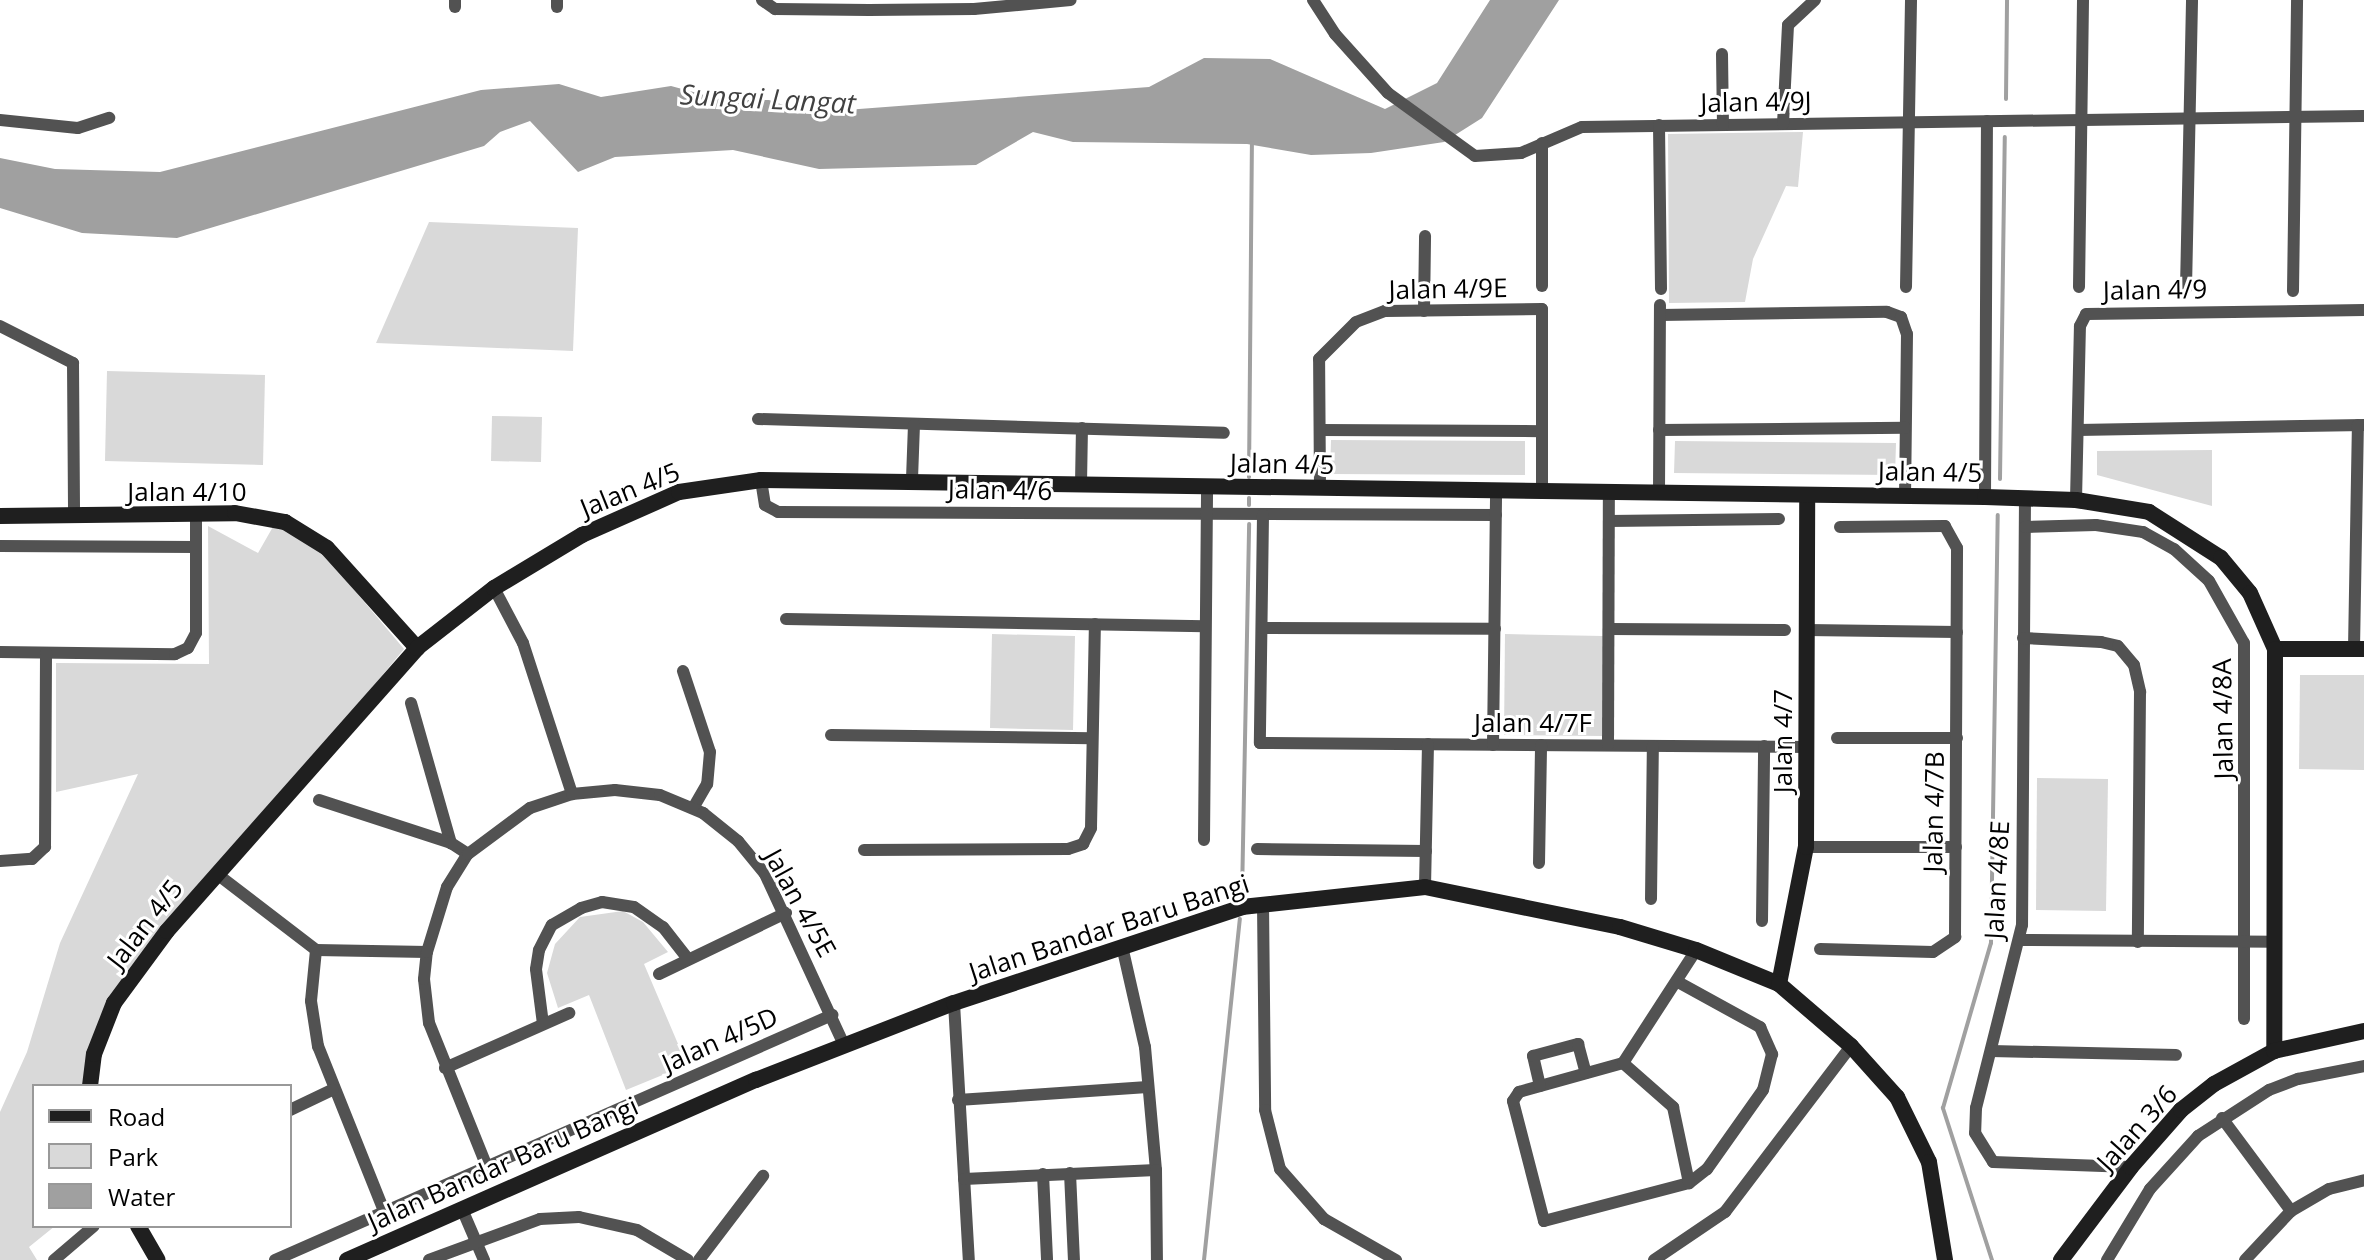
<!DOCTYPE html>
<style>
body{margin:0}
#map{position:relative;width:2364px;height:1260px;overflow:hidden;background:#fff;font-family:"Open Sans",sans-serif}
div>[style]{position:absolute}
[style*='--x']{left:calc(var(--x)*1px);top:calc(var(--y)*1px);width:calc(var(--w)*1px);rotate:calc(var(--a)*1deg)}
.green>*{inset:0;background:#d9d9d9}
.water>*{inset:0;background:#a0a0a0}
.stream>*{height:4px;margin:-2px;padding:0 2px;transform-origin:2px;border-radius:2px;background:#a0a0a0}
.street>*{height:12px;margin:-6px;padding:0 6px;transform-origin:6px;border-radius:6px;background:#525252}
.secondary>*{height:16px;margin:-8px;padding:0 8px;transform-origin:8px;border-radius:8px;background:#1f1f1f}
span{translate:-50% -50%;white-space:nowrap;text-align:center;line-height:1.15;-webkit-text-stroke:6px #fff;paint-order:stroke}
.street-label{font-size:26px;color:#000}
.water-label{font-size:28px;color:#414141;font-style:italic}
.legend{position:absolute;left:32px;top:1084px;width:260px;height:144px;box-sizing:border-box;background:#fff;border:2px solid #999;margin:0;padding:10px 14px;list-style:none;font-size:24px;color:#000}
.legend li{display:flex;align-items:center;gap:16px;height:40px}
.legend b{width:40px;border:2px solid #999}
</style>
<div id="map">
<div class="green">
<div style="clip-path:polygon(1803px 132px,1798px 187px,1786px 186px,1753px 259px,1745px 302px,1669px 303px,1668px 134px)"></div>
<div style="clip-path:polygon(429px 222px,578px 228px,573px 351px,376px 343px)"></div>
<div style="clip-path:polygon(107px 371px,265px 375px,263px 465px,105px 461px)"></div>
<div style="clip-path:polygon(492px 416px,542px 417px,541px 462px,491px 461px)"></div>
<div style="clip-path:polygon(1331px 440px,1525px 441px,1525px 475px,1330px 474px)"></div>
<div style="clip-path:polygon(1675px 441px,1896px 443px,1895px 475px,1674px 473px)"></div>
<div style="clip-path:polygon(2212px 450px,2212px 506px,2097px 475px,2097px 451px)"></div>
<div style="clip-path:polygon(274px 525px,301px 535px,323px 553px,404px 649px,100px 1017px,85px 1086px,34px 1086px,34px 1226px,55px 1226px,29px 1247px,37px 1260px,0 1260px,0 1112px,27px 1052px,60px 943px,138px 774px,56px 792px,56px 663px,209px 664px,208px 526px,258px 553px)"></div>
<div style="clip-path:polygon(992px 634px,1075px 636px,1073px 730px,990px 728px)"></div>
<div style="clip-path:polygon(1505px 634px,1603px 636px,1602px 736px,1504px 735px)"></div>
<div style="clip-path:polygon(2300px 675px,2364px 675px,2364px 770px,2299px 769px)"></div>
<div style="clip-path:polygon(2037px 778px,2108px 779px,2106px 911px,2036px 910px)"></div>
<div style="clip-path:polygon(623px 911px,643px 922px,668px 952px,644px 964px,687px 1065px,626px 1090px,589px 995px,558px 1008px,547px 973px,555px 944px,580px 917px)"></div>
</div>
<div class="water">
<div style="clip-path:polygon(1490px 0,1559px 0,1482px 118px,1444px 142px,1371px 153px,1311px 155px,1247px 144px,1073px 142px,1033px 132px,976px 165px,819px 169px,733px 150px,615px 157px,578px 172px,530px 121px,500px 132px,484px 146px,177px 238px,82px 233px,0 208px,0 158px,55px 169px,160px 172px,481px 90px,559px 84px,601px 97px,671px 86px,723px 100px,769px 100px,806px 113px,1149px 87px,1204px 58px,1270px 59px,1385px 109px,1437px 83px)"></div>
</div>
<div class="stream">
<div style="--x:2006;--y:99;--w:99;--a:-89.4"></div>
<div style="--x:1249;--y:477;--w:334;--a:-89.5"></div>
<div style="--x:2000;--y:479;--w:342;--a:-89.2"></div>
<div style="--x:1249;--y:498;--w:7;--a:90"></div>
<div style="--x:1242;--y:896;--w:372;--a:-88.9"></div>
<div style="--x:1204;--y:1260;--w:343;--a:-84"></div>
<div style="--x:1992;--y:1260;--w:160;--a:-107.9"></div>
<div style="--x:1943;--y:1108;--w:172;--a:-73.8"></div>
<div style="--x:1991;--y:943;--w:428;--a:-89.1"></div>
</div>
<div class="street">
<div style="--x:455;--y:0;--w:7;--a:90"></div>
<div style="--x:557;--y:0;--w:7;--a:90"></div>
<div style="--x:762;--y:0;--w:16;--a:35"></div>
<div style="--x:775;--y:9;--w:94;--a:0.6"></div>
<div style="--x:869;--y:10;--w:105;--a:-0.5"></div>
<div style="--x:974;--y:9;--w:97;--a:-5.3"></div>
<div style="--x:1313;--y:0;--w:40;--a:57.1"></div>
<div style="--x:1335;--y:34;--w:79;--a:48.1"></div>
<div style="--x:1388;--y:93;--w:107;--a:35.9"></div>
<div style="--x:1475;--y:156;--w:46;--a:-3.7"></div>
<div style="--x:1521;--y:153;--w:66;--a:-23.1"></div>
<div style="--x:1582;--y:127;--w:782;--a:-0.81"></div>
<div style="--x:1722;--y:54;--w:71;--a:89.2"></div>
<div style="--x:0;--y:120;--w:78;--a:5.9"></div>
<div style="--x:78;--y:128;--w:33;--a:-18"></div>
<div style="--x:1783;--y:124;--w:99;--a:-87.1"></div>
<div style="--x:1788;--y:25;--w:37;--a:-43"></div>
<div style="--x:1659;--y:125;--w:164;--a:89.3"></div>
<div style="--x:1542;--y:143;--w:143;--a:90"></div>
<div style="--x:1906;--y:287;--w:287;--a:-89"></div>
<div style="--x:2079;--y:287;--w:287;--a:-89.2"></div>
<div style="--x:2186;--y:288;--w:288;--a:-88.8"></div>
<div style="--x:2293;--y:291;--w:291;--a:-89.2"></div>
<div style="--x:1424;--y:311;--w:75;--a:-89.2"></div>
<div style="--x:1660;--y:315;--w:227;--a:-0.8"></div>
<div style="--x:1887;--y:312;--w:15;--a:20"></div>
<div style="--x:1901;--y:317;--w:18;--a:71"></div>
<div style="--x:1907;--y:334;--w:162;--a:90.7"></div>
<div style="--x:0;--y:326;--w:82;--a:26.9"></div>
<div style="--x:73;--y:363;--w:153;--a:89.6"></div>
<div style="--x:758;--y:419;--w:466;--a:1.7"></div>
<div style="--x:1320;--y:430;--w:222;--a:0.3"></div>
<div style="--x:1659;--y:430;--w:246;--a:-0.5"></div>
<div style="--x:2078;--y:430;--w:286;--a:-1"></div>
<div style="--x:912;--y:479;--w:54;--a:-87.9"></div>
<div style="--x:761;--y:480;--w:25;--a:81"></div>
<div style="--x:765;--y:505;--w:15;--a:28"></div>
<div style="--x:778;--y:512;--w:718;--a:0.24"></div>
<div style="--x:1081;--y:484;--w:56;--a:-89"></div>
<div style="--x:1320;--y:489;--w:130;--a:-90.4"></div>
<div style="--x:1319;--y:359;--w:52;--a:-45"></div>
<div style="--x:1356;--y:322;--w:31;--a:-21"></div>
<div style="--x:1385;--y:311;--w:157;--a:-0.7"></div>
<div style="--x:1542;--y:309;--w:183;--a:90"></div>
<div style="--x:1659;--y:492;--w:187;--a:-89.7"></div>
<div style="--x:1985;--y:497;--w:376;--a:-89.7"></div>
<div style="--x:2025;--y:498;--w:427;--a:90.4"></div>
<div style="--x:2022;--y:925;--w:189;--a:104.1"></div>
<div style="--x:1976;--y:1108;--w:25;--a:92"></div>
<div style="--x:1975;--y:1133;--w:34;--a:58"></div>
<div style="--x:1993;--y:1162;--w:138;--a:2.1"></div>
<div style="--x:2076;--y:500;--w:174;--a:-88.7"></div>
<div style="--x:2080;--y:326;--w:13;--a:-63"></div>
<div style="--x:2086;--y:314;--w:278;--a:-0.8"></div>
<div style="--x:1263;--y:515;--w:228;--a:90.8"></div>
<div style="--x:1260;--y:743;--w:547;--a:0.42"></div>
<div style="--x:1609;--y:521;--w:170;--a:-0.7"></div>
<div style="--x:2025;--y:527;--w:71;--a:-1.6"></div>
<div style="--x:2096;--y:525;--w:48;--a:8.5"></div>
<div style="--x:2143;--y:532;--w:35;--a:29"></div>
<div style="--x:2174;--y:549;--w:47;--a:42.4"></div>
<div style="--x:2209;--y:581;--w:71;--a:60.6"></div>
<div style="--x:2244;--y:643;--w:376;--a:90"></div>
<div style="--x:0;--y:546;--w:196;--a:0.3"></div>
<div style="--x:494;--y:588;--w:62;--a:62.2"></div>
<div style="--x:523;--y:643;--w:159;--a:72"></div>
<div style="--x:786;--y:619;--w:419;--a:1"></div>
<div style="--x:1262;--y:628;--w:233;--a:0.2"></div>
<div style="--x:1609;--y:629;--w:176;--a:0.3"></div>
<div style="--x:1807;--y:630;--w:150;--a:0.8"></div>
<div style="--x:2023;--y:638;--w:78;--a:2.9"></div>
<div style="--x:2101;--y:642;--w:17;--a:13"></div>
<div style="--x:2118;--y:646;--w:25;--a:50"></div>
<div style="--x:2134;--y:665;--w:28;--a:77"></div>
<div style="--x:2140;--y:692;--w:250;--a:90.5"></div>
<div style="--x:2354;--y:649;--w:224;--a:-89"></div>
<div style="--x:0;--y:652;--w:175;--a:0.7"></div>
<div style="--x:175;--y:654;--w:14;--a:-25"></div>
<div style="--x:188;--y:648;--w:17;--a:-62"></div>
<div style="--x:196;--y:633;--w:118;--a:-90"></div>
<div style="--x:683;--y:671;--w:85;--a:71.6"></div>
<div style="--x:710;--y:752;--w:32;--a:95"></div>
<div style="--x:707;--y:784;--w:28;--a:120"></div>
<div style="--x:411;--y:703;--w:146;--a:74.1"></div>
<div style="--x:831;--y:735;--w:261;--a:0.7"></div>
<div style="--x:1837;--y:738;--w:120;--a:0"></div>
<div style="--x:1493;--y:745;--w:254;--a:-89.3"></div>
<div style="--x:1608;--y:745;--w:253;--a:-89.8"></div>
<div style="--x:319;--y:800;--w:139;--a:18"></div>
<div style="--x:451;--y:843;--w:20;--a:33"></div>
<div style="--x:1204;--y:840;--w:353;--a:-89.5"></div>
<div style="--x:1806;--y:847;--w:150;--a:0"></div>
<div style="--x:1257;--y:849;--w:169;--a:0.7"></div>
<div style="--x:864;--y:850;--w:204;--a:-0.3"></div>
<div style="--x:1068;--y:849;--w:16;--a:-18"></div>
<div style="--x:1083;--y:844;--w:18;--a:-63"></div>
<div style="--x:1091;--y:828;--w:204;--a:-88.9"></div>
<div style="--x:0;--y:861;--w:32;--a:-4"></div>
<div style="--x:32;--y:859;--w:18;--a:-43"></div>
<div style="--x:45;--y:847;--w:194;--a:-89.7"></div>
<div style="--x:1539;--y:863;--w:118;--a:-89"></div>
<div style="--x:217;--y:874;--w:125;--a:37.5"></div>
<div style="--x:316;--y:950;--w:111;--a:1"></div>
<div style="--x:1425;--y:887;--w:143;--a:-88.8"></div>
<div style="--x:1651;--y:899;--w:153;--a:-89.3"></div>
<div style="--x:1263;--y:904;--w:206;--a:89.4"></div>
<div style="--x:1265;--y:1110;--w:61;--a:75.7"></div>
<div style="--x:1280;--y:1169;--w:67;--a:48.7"></div>
<div style="--x:1324;--y:1219;--w:83;--a:29.7"></div>
<div style="--x:1762;--y:921;--w:175;--a:-89.3"></div>
<div style="--x:2019;--y:940;--w:256;--a:0.4"></div>
<div style="--x:1122;--y:946;--w:104;--a:77.2"></div>
<div style="--x:1145;--y:1047;--w:123;--a:84.9"></div>
<div style="--x:1820;--y:949;--w:113;--a:1.5"></div>
<div style="--x:1933;--y:952;--w:27;--a:-34"></div>
<div style="--x:1955;--y:937;--w:389;--a:-89.7"></div>
<div style="--x:1957;--y:548;--w:25;--a:-119"></div>
<div style="--x:1945;--y:526;--w:105;--a:179.5"></div>
<div style="--x:316;--y:950;--w:51;--a:95.6"></div>
<div style="--x:311;--y:1001;--w:46;--a:81.2"></div>
<div style="--x:318;--y:1046;--w:178;--a:68.2"></div>
<div style="--x:659;--y:974;--w:141;--a:-25.7"></div>
<div style="--x:1678;--y:982;--w:94;--a:28.8"></div>
<div style="--x:1760;--y:1027;--w:30;--a:66"></div>
<div style="--x:1772;--y:1054;--w:37;--a:104"></div>
<div style="--x:1763;--y:1090;--w:97;--a:125.3"></div>
<div style="--x:1707;--y:1169;--w:23;--a:142"></div>
<div style="--x:1689;--y:1183;--w:150;--a:165.3"></div>
<div style="--x:1544;--y:1221;--w:124;--a:-104.5"></div>
<div style="--x:1513;--y:1101;--w:11;--a:-56"></div>
<div style="--x:1519;--y:1092;--w:108;--a:-15.6"></div>
<div style="--x:1623;--y:1063;--w:135;--a:-57.1"></div>
<div style="--x:954;--y:1003;--w:257;--a:86.7"></div>
<div style="--x:543;--y:1024;--w:55;--a:-97.3"></div>
<div style="--x:536;--y:969;--w:19;--a:-81"></div>
<div style="--x:539;--y:950;--w:28;--a:-63"></div>
<div style="--x:552;--y:925;--w:34;--a:-30"></div>
<div style="--x:581;--y:908;--w:22;--a:-16"></div>
<div style="--x:602;--y:902;--w:32;--a:9"></div>
<div style="--x:634;--y:907;--w:35;--a:35"></div>
<div style="--x:663;--y:927;--w:41;--a:52"></div>
<div style="--x:1991;--y:1051;--w:185;--a:1.2"></div>
<div style="--x:1623;--y:1063;--w:67;--a:41.3"></div>
<div style="--x:1673;--y:1107;--w:78;--a:78.1"></div>
<div style="--x:445;--y:1068;--w:136;--a:-23.9"></div>
<div style="--x:1540;--y:1086;--w:31;--a:-103"></div>
<div style="--x:1533;--y:1056;--w:47;--a:-14.9"></div>
<div style="--x:1578;--y:1044;--w:30;--a:75"></div>
<div style="--x:958;--y:1100;--w:190;--a:-3.9"></div>
<div style="--x:290;--y:1110;--w:47;--a:-25.5"></div>
<div style="--x:2222;--y:1118;--w:116;--a:53.4"></div>
<div style="--x:487;--y:1167;--w:155;--a:-111.9"></div>
<div style="--x:429;--y:1023;--w:44;--a:-96.5"></div>
<div style="--x:424;--y:979;--w:27;--a:-84"></div>
<div style="--x:427;--y:952;--w:68;--a:-72.9"></div>
<div style="--x:447;--y:887;--w:39;--a:-58"></div>
<div style="--x:468;--y:854;--w:77;--a:-36.6"></div>
<div style="--x:530;--y:808;--w:44;--a:-18.4"></div>
<div style="--x:572;--y:794;--w:43;--a:-5.3"></div>
<div style="--x:615;--y:790;--w:45;--a:6.3"></div>
<div style="--x:660;--y:795;--w:47;--a:22.7"></div>
<div style="--x:703;--y:813;--w:45;--a:38.7"></div>
<div style="--x:738;--y:841;--w:43;--a:50.7"></div>
<div style="--x:765;--y:874;--w:186;--a:65.2"></div>
<div style="--x:1070;--y:1173;--w:87;--a:87.4"></div>
<div style="--x:1043;--y:1174;--w:86;--a:87.3"></div>
<div style="--x:964;--y:1179;--w:192;--a:-2.7"></div>
<div style="--x:1156;--y:1170;--w:90;--a:89.4"></div>
<div style="--x:462;--y:1209;--w:56;--a:66.7"></div>
<div style="--x:54;--y:1260;--w:52;--a:-40.4"></div>
<div style="--x:275;--y:1260;--w:609;--a:-23.74"></div>
<div style="--x:429;--y:1260;--w:118;--a:-20.3"></div>
<div style="--x:540;--y:1219;--w:39;--a:-3"></div>
<div style="--x:579;--y:1217;--w:59;--a:12.6"></div>
<div style="--x:637;--y:1230;--w:59;--a:30.5"></div>
<div style="--x:699;--y:1260;--w:106;--a:-52.7"></div>
<div style="--x:1654;--y:1260;--w:86;--a:-34.1"></div>
<div style="--x:1725;--y:1212;--w:208;--a:-52.8"></div>
<div style="--x:2107;--y:1260;--w:83;--a:-58.8"></div>
<div style="--x:2150;--y:1189;--w:72;--a:-47.8"></div>
<div style="--x:2198;--y:1136;--w:85;--a:-32.9"></div>
<div style="--x:2269;--y:1090;--w:31;--a:-21"></div>
<div style="--x:2298;--y:1079;--w:67;--a:-11.1"></div>
<div style="--x:2245;--y:1260;--w:67;--a:-46.8"></div>
<div style="--x:2291;--y:1211;--w:44;--a:-30.1"></div>
<div style="--x:2329;--y:1189;--w:36;--a:-14"></div>
</div>
<div class="secondary">
<div style="--x:0;--y:516;--w:235;--a:-0.7"></div>
<div style="--x:235;--y:513;--w:51;--a:10.2"></div>
<div style="--x:285;--y:522;--w:49;--a:31.8"></div>
<div style="--x:327;--y:548;--w:135;--a:48"></div>
<div style="--x:2275;--y:649;--w:89;--a:0"></div>
<div style="--x:1779;--y:984;--w:140;--a:-78.9"></div>
<div style="--x:1806;--y:847;--w:352;--a:-89.8"></div>
<div style="--x:90;--y:1086;--w:32;--a:-83"></div>
<div style="--x:94;--y:1054;--w:55;--a:-68.6"></div>
<div style="--x:114;--y:1003;--w:89;--a:-53.6"></div>
<div style="--x:167;--y:931;--w:378;--a:-48.5"></div>
<div style="--x:417;--y:648;--w:98;--a:-37.9"></div>
<div style="--x:494;--y:588;--w:103;--a:-31.1"></div>
<div style="--x:582;--y:535;--w:106;--a:-23.9"></div>
<div style="--x:679;--y:492;--w:83;--a:-8.3"></div>
<div style="--x:761;--y:480;--w:1224;--a:0.8"></div>
<div style="--x:1985;--y:497;--w:91;--a:1.9"></div>
<div style="--x:2076;--y:500;--w:74;--a:9.3"></div>
<div style="--x:2149;--y:512;--w:85;--a:32.6"></div>
<div style="--x:2221;--y:558;--w:45;--a:50.4"></div>
<div style="--x:2250;--y:593;--w:61;--a:65.9"></div>
<div style="--x:2275;--y:649;--w:402;--a:90.1"></div>
<div style="--x:138;--y:1226;--w:39;--a:60"></div>
<div style="--x:347;--y:1260;--w:447;--a:-23.8"></div>
<div style="--x:756;--y:1080;--w:212;--a:-21.3"></div>
<div style="--x:954;--y:1003;--w:304;--a:-18.4"></div>
<div style="--x:1242;--y:907;--w:184;--a:-6.2"></div>
<div style="--x:1425;--y:887;--w:199;--a:11.6"></div>
<div style="--x:1620;--y:927;--w:79;--a:16.8"></div>
<div style="--x:1696;--y:950;--w:90;--a:22.3"></div>
<div style="--x:1779;--y:984;--w:95;--a:40.7"></div>
<div style="--x:1851;--y:1046;--w:69;--a:48"></div>
<div style="--x:1897;--y:1097;--w:72;--a:63.8"></div>
<div style="--x:1929;--y:1162;--w:99;--a:80.7"></div>
<div style="--x:2061;--y:1260;--w:116;--a:-53"></div>
<div style="--x:2131;--y:1167;--w:76;--a:-48.7"></div>
<div style="--x:2181;--y:1110;--w:42;--a:-38.2"></div>
<div style="--x:2214;--y:1084;--w:68;--a:-28.8"></div>
<div style="--x:2274;--y:1051;--w:92;--a:-12.5"></div>
</div>
<div class="street-label">
<span style="left:1756px;top:102px;rotate:-1deg">Jalan 4/9J</span>
<span style="left:1448px;top:289px;rotate:-1deg">Jalan 4/9E</span>
<span style="left:2155px;top:290px;rotate:-1deg">Jalan 4/9</span>
<span style="left:1282px;top:464px;rotate:1deg">Jalan 4/5</span>
<span style="left:1930px;top:472px;rotate:1deg">Jalan 4/5</span>
<span style="left:630px;top:490px;rotate:-22deg">Jalan 4/5</span>
<span style="left:1000px;top:490px;rotate:1deg">Jalan 4/6</span>
<span style="left:187px;top:492px">Jalan 4/10</span>
<span style="left:2223px;top:719px;rotate:-91deg">Jalan 4/8A</span>
<span style="left:1533px;top:723px">Jalan 4/7F</span>
<span style="left:1783px;top:741px;rotate:-90deg">Jalan 4/7</span>
<span style="left:1934px;top:812px;rotate:-89deg">Jalan 4/7B</span>
<span style="left:1997px;top:880px;rotate:-87deg">Jalan 4/8E</span>
<span style="left:800px;top:903px;rotate:61deg">Jalan 4/5E</span>
<span style="left:145px;top:924px;rotate:-52deg">Jalan 4/5</span>
<span style="left:1109px;top:928px;rotate:-18deg">Jalan Bandar Baru Bangi</span>
<span style="left:720px;top:1040px;rotate:-24deg">Jalan 4/5D</span>
<span style="left:2137px;top:1128px;rotate:-48deg">Jalan 3/6</span>
<span style="left:503px;top:1164px;rotate:-24deg">Jalan Bandar Baru Bangi</span>
</div>
<div class="water-label">
<span style="left:768px;top:98px;rotate:3deg">Sungai Langat</span>
</div>
<ul class="legend">
<li><b style="height:10px;background:#1f1f1f"></b>Road</li>
<li><b style="height:22px;background:#d9d9d9"></b>Park</li>
<li><b style="height:22px;background:#a0a0a0"></b>Water</li>
</ul>
</div>
